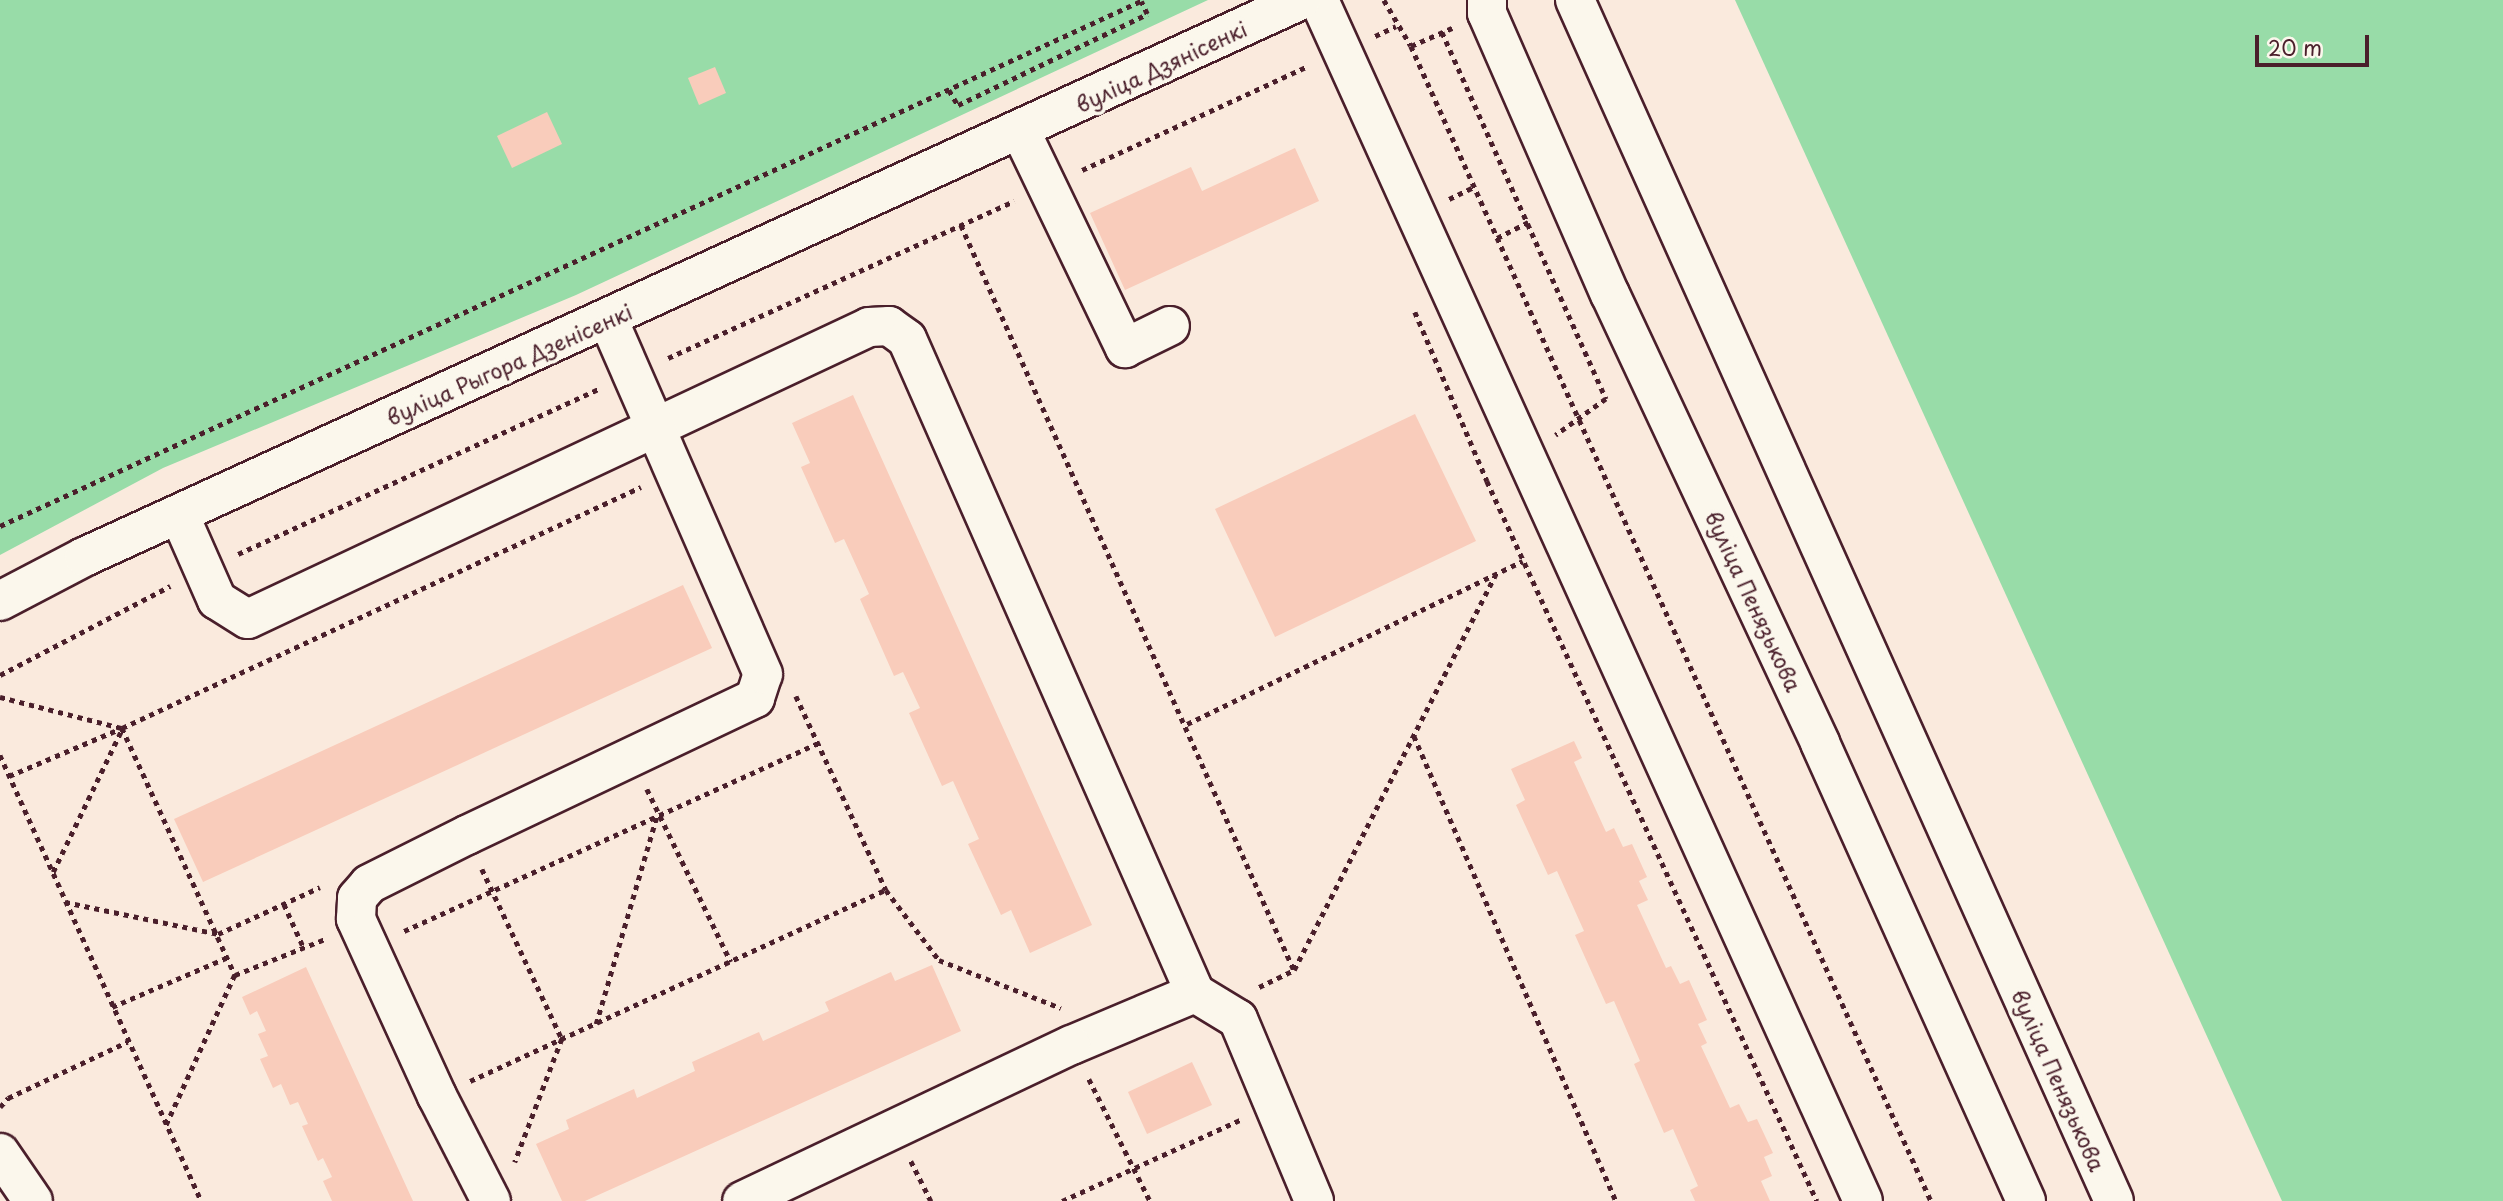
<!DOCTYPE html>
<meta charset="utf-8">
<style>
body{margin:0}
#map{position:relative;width:2503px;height:1201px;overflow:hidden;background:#faeadd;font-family:"Playpen Sans",sans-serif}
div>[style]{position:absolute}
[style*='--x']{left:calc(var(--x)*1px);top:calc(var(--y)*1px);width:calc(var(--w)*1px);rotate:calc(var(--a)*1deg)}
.green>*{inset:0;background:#98dca8}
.building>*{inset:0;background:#f9ccbb}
.path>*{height:4.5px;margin-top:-2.25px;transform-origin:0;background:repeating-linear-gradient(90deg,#4a1f2b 0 5px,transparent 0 10px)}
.roads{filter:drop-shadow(2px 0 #4a1f2b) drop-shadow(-2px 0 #4a1f2b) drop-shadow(0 2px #4a1f2b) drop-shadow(0 -2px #4a1f2b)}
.minor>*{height:38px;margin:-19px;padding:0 19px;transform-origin:19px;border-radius:19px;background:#fbf7ec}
span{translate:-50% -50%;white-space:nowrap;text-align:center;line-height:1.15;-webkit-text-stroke:7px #fbf7ec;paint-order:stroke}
.street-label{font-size:21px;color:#4a1f2b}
.scale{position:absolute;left:2255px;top:35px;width:114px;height:32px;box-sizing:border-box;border:4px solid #4a1f2b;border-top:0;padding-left:9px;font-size:21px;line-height:24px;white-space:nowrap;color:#4a1f2b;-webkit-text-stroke:5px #fbf7ec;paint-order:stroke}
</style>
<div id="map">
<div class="green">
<div style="clip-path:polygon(0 0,1208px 0,576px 295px,163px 468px,0 555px)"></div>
<div style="clip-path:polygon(1735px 0,2503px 0,2503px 1201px,2282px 1201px)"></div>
</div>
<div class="building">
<div style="clip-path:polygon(715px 67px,726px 93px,699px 105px,688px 78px)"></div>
<div style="clip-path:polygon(547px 112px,562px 144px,512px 168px,497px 136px)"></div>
<div style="clip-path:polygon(1295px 148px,1319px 201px,1125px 290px,1090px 213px,1191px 167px,1202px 191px)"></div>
<div style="clip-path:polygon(853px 395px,1092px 925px,1030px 953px,1011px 910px,1001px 915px,968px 844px,979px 839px,953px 781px,942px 786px,909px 713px,920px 708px,903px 672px,894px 676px,860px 599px,869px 594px,844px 539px,835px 543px,801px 467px,810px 463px,792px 423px)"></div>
<div style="clip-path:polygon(1415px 414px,1476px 541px,1275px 637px,1215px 509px)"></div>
<div style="clip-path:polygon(683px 585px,712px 648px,203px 882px,174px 819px)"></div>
<div style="clip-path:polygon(1574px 741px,1582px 758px,1574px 762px,1606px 832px,1614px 828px,1623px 847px,1632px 844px,1647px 877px,1639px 881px,1648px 900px,1637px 905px,1666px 968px,1671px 966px,1680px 984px,1689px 980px,1707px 1020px,1698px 1024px,1707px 1043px,1701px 1046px,1730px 1108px,1739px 1104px,1748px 1122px,1757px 1119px,1773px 1153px,1764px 1157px,1772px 1176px,1761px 1181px,1770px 1201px,1695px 1201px,1690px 1190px,1698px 1186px,1673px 1129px,1664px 1133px,1634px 1064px,1640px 1061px,1614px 1001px,1606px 1004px,1575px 935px,1584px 931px,1557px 871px,1548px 875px,1516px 805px,1525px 800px,1511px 769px)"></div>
<div style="clip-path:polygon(932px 965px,961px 1031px,585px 1201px,562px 1201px,536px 1144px,569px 1129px,566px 1120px,634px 1089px,637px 1098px,695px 1071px,692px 1062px,759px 1032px,763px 1041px,829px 1011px,825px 1002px,891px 972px,895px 981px)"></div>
<div style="clip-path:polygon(306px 967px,413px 1201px,332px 1201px,323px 1181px,332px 1177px,323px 1158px,318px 1161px,302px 1126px,308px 1124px,298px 1102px,290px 1105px,281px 1084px,273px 1088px,260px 1059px,268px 1056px,258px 1034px,266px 1031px,257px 1011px,250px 1015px,242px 997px)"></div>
<div style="clip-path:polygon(1192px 1062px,1212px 1105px,1147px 1134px,1128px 1092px)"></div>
</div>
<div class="path">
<div style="--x:1384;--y:0;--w:53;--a:59.6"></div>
<div style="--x:1411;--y:46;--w:1267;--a:65.76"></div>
<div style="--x:1442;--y:32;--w:402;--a:65.9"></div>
<div style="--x:1606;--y:399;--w:62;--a:144.2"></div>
<div style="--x:1375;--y:36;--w:23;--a:-25"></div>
<div style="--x:1411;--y:46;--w:45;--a:-23.7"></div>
<div style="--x:949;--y:90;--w:17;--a:59"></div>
<div style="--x:958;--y:105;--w:210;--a:-25.7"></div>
<div style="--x:1147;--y:14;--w:14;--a:-115"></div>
<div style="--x:1082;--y:170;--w:247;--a:-24.7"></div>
<div style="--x:1449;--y:199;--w:28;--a:-26"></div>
<div style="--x:961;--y:225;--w:816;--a:65.92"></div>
<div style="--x:1497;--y:238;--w:35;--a:-27"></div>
<div style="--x:1415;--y:312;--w:184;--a:66.9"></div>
<div style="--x:1487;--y:481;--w:792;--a:65.38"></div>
<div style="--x:668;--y:358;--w:380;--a:-24.4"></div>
<div style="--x:0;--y:526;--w:1258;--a:-24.71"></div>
<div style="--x:238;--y:554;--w:397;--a:-24.6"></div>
<div style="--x:0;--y:675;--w:192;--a:-27.6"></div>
<div style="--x:796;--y:696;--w:214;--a:65.1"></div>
<div style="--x:886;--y:890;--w:88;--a:52.9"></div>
<div style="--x:939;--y:960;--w:131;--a:21.5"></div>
<div style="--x:0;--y:697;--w:126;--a:14.3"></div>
<div style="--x:122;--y:728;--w:272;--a:65.4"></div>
<div style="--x:235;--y:975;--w:168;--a:114.6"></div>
<div style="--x:1187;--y:724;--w:373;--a:-25.9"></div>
<div style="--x:1414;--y:736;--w:507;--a:66.52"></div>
<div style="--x:0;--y:755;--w:489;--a:65.7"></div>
<div style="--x:9;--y:776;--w:123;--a:-23"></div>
<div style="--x:122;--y:728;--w:572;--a:-24.91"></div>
<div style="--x:647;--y:789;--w:192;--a:64.1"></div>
<div style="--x:482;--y:869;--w:188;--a:64.8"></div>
<div style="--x:562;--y:1039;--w:132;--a:110.9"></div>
<div style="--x:53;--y:872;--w:159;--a:-64.2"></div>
<div style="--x:65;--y:902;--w:156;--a:11.8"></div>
<div style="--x:218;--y:934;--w:112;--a:-24.7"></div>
<div style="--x:284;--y:904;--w:46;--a:65.7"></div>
<div style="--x:404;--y:931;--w:453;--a:-24.4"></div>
<div style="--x:235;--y:975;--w:97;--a:-21.8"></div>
<div style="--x:1259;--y:987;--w:39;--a:-26"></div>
<div style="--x:1294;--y:970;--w:443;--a:-63"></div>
<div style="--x:112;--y:1007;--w:124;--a:-23.3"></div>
<div style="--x:596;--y:1024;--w:218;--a:-73.7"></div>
<div style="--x:1089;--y:1079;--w:136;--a:63.4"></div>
<div style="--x:470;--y:1081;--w:458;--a:-24.7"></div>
<div style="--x:0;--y:1107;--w:12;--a:-48"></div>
<div style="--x:8;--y:1098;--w:132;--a:-25.2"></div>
<div style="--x:911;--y:1161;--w:45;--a:63.4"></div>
<div style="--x:1062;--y:1201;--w:196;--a:-24.5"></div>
</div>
<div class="roads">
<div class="minor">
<div style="--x:1319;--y:0;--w:1318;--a:65.63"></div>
<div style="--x:1487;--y:0;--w:13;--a:90"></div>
<div style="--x:1487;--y:13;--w:307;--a:66.4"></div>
<div style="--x:1610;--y:294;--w:496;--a:64.9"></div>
<div style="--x:1820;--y:743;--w:502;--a:65.78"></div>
<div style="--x:1575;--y:0;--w:1316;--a:65.83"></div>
<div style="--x:1021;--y:132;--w:240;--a:64.3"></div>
<div style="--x:1125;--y:348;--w:50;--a:-26.1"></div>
<div style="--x:179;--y:514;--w:94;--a:66.2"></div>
<div style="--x:217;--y:600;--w:36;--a:32"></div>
<div style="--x:248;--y:619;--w:686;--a:-25.18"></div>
<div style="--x:869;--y:327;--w:20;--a:-3"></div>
<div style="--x:889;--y:326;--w:22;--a:36"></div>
<div style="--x:907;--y:339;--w:715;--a:66.23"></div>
<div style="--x:1195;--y:993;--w:134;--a:157.2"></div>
<div style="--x:1071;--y:1045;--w:364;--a:154.6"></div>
<div style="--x:0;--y:601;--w:95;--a:-27.6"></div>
<div style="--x:84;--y:557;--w:1338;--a:-24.59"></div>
<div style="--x:1195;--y:993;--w:50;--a:31.2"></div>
<div style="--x:1238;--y:1019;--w:197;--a:67.3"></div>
<div style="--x:0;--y:1153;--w:58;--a:55.5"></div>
<div style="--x:491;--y:1201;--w:118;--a:-117.2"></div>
<div style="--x:437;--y:1096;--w:195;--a:-114.6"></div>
<div style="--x:356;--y:919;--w:21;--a:-87"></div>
<div style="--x:357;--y:898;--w:18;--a:-49"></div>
<div style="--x:369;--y:884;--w:110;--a:-26.6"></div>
<div style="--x:467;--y:835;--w:319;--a:-25.4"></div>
<div style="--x:755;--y:698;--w:25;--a:-72"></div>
<div style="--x:763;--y:674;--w:387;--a:-113.6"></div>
</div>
</div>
<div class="street-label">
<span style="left:1161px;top:66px;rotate:-25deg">вуліца Дзянісенкі</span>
<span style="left:509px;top:364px;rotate:-24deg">вуліца Рыгора Дзенісенкі</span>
<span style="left:1754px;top:601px;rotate:65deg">вуліца Пенязькова</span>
<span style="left:2059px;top:1080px;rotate:66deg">вуліца Пенязькова</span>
</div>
<div class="scale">20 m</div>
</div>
